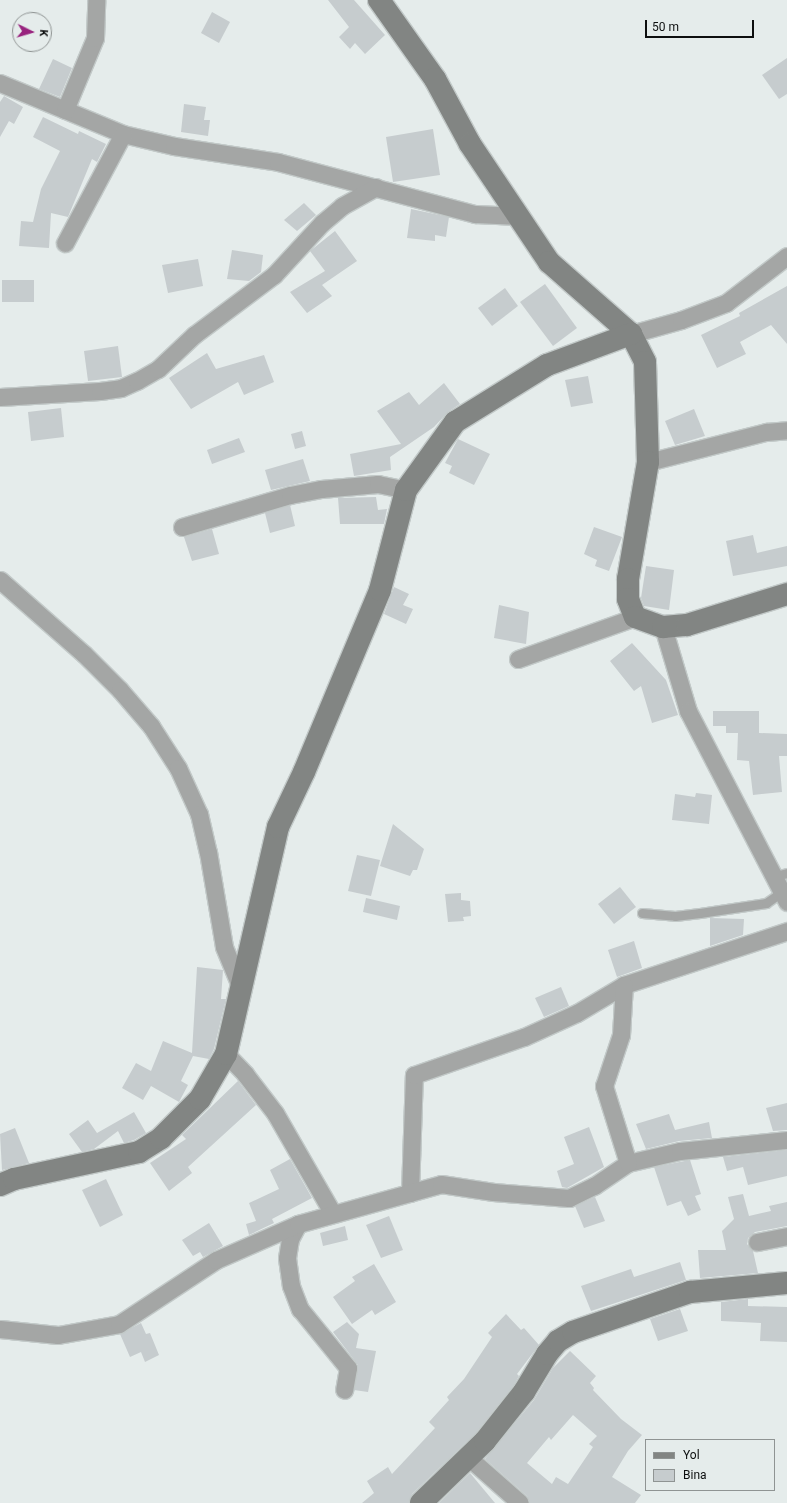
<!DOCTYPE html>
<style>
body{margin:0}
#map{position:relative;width:787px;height:1503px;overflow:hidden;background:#e5eceb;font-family:Roboto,sans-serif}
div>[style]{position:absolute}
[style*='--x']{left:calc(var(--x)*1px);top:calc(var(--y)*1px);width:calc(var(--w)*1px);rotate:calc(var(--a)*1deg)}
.building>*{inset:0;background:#c6ccce}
.roads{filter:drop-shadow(1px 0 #c2c9c8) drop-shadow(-1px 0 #c2c9c8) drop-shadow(0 1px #c2c9c8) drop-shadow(0 -1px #c2c9c8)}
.lane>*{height:9px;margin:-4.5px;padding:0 4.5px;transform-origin:4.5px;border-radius:4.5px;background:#a4a6a5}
.street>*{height:17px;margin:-8.5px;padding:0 8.5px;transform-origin:8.5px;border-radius:8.5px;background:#a4a6a5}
.secondary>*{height:22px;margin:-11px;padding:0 11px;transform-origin:11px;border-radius:11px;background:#828583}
span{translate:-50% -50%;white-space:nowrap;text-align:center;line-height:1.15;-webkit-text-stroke:4px #e5eceb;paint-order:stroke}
.legend{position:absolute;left:645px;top:1439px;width:130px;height:52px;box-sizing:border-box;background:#e5eceb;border:1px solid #8f9493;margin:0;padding:5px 7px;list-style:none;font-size:12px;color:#0d0f0f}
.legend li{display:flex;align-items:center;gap:8px;height:20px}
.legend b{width:20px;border:1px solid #8f9493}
.north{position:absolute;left:12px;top:12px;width:40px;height:40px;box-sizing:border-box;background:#e5eceb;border:1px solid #8f9493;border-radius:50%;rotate:95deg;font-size:11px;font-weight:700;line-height:16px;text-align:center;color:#0d0f0f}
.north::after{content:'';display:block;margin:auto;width:14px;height:18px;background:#98237e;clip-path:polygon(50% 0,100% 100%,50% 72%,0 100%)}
.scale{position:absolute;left:645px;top:20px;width:109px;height:18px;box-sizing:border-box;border:2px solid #0d0f0f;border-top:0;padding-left:5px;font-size:12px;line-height:14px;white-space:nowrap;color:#0d0f0f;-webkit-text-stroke:3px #e5eceb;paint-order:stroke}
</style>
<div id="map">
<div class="building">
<div style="clip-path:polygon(328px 0,354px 0,385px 35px,365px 54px,355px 43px,350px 49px,339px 37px,349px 27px)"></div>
<div style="clip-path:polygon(212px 12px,230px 22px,219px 43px,201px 33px)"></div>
<div style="clip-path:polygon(787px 58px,787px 94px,779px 99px,762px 75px)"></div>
<div style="clip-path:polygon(53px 59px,72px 68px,60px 97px,39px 89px)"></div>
<div style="clip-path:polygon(4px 96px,23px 107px,14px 124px,9px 121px,0 137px,0 102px)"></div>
<div style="clip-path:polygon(184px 104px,206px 107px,204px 120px,210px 120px,208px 136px,181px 132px)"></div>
<div style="clip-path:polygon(43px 117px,78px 134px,79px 131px,106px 144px,97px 162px,92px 159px,68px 217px,51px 213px,49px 248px,19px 246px,21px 221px,33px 222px,41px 189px,60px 151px,33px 137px)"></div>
<div style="clip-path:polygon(433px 129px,440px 175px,393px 182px,386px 137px)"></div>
<div style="clip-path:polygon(304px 203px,316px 215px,297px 231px,284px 220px)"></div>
<div style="clip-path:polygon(411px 209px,449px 217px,446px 237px,435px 235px,435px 241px,407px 238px)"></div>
<div style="clip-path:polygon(335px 231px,357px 261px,322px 285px,332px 296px,307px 313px,290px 292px,325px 271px,310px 251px)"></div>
<div style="clip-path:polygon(232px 250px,263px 255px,261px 272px,249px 281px,227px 279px)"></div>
<div style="clip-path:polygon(198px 259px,203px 286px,168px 293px,162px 265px)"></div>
<div style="clip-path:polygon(2px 280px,34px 280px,34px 302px,2px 302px)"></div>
<div style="clip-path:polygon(545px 284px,577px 328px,553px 346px,520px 302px)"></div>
<div style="clip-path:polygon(787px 286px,787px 344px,771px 325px,740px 342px,746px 354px,717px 368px,701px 335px,740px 316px,739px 313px)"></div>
<div style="clip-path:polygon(505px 288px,518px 306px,492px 326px,478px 308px)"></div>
<div style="clip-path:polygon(118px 346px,122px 377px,88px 381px,84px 351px)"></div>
<div style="clip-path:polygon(207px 353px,216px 369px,264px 355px,274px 382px,244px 395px,238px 382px,191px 409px,169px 378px)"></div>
<div style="clip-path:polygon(588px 376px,593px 403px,571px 407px,565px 380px)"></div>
<div style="clip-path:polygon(444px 383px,460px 404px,448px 412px,434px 427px,390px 457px,391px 470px,354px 476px,350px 454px,401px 444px,377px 411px,409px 392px,419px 405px)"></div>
<div style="clip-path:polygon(61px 408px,64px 437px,31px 441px,28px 412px)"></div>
<div style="clip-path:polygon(694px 409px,705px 436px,675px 445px,665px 421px)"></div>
<div style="clip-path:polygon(302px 431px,306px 446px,295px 449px,291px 434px)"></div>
<div style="clip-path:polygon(239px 438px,245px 452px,212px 464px,207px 450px)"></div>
<div style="clip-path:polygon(458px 439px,490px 454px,474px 485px,449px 473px,452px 466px,445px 463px)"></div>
<div style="clip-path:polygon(303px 459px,310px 481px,271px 490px,265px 470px)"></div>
<div style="clip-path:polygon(376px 497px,378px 510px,387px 509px,384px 524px,340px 524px,338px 498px)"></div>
<div style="clip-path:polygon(290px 505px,295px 526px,270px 533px,265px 513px)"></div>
<div style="clip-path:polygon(594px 527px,622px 537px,609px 571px,595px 566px,597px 560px,584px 554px)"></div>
<div style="clip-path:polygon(212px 529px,219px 554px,192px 561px,184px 537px)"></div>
<div style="clip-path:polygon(753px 535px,757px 553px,787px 546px,787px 566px,733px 576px,726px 541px)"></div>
<div style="clip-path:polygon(646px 566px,674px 570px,669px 610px,644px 606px,641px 598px)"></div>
<div style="clip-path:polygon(394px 587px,409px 594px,403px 605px,413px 609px,406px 624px,384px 614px)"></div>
<div style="clip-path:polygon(499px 605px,529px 612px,526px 644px,494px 638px)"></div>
<div style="clip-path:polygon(632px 643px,666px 680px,678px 715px,652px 723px,641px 686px,634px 691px,610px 661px)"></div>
<div style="clip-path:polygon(713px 711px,759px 711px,759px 733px,787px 734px,787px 756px,779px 756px,782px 792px,753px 795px,749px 761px,737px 760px,738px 733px,726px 733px,726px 726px,713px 726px)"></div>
<div style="clip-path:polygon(696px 793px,712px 795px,709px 824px,672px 820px,675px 794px,695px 797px)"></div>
<div style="clip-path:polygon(393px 824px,424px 849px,417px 870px,413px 870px,410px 876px,380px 866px)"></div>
<div style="clip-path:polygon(357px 855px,380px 860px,371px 896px,348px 891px)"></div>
<div style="clip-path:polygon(620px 887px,636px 907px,614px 924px,598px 904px)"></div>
<div style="clip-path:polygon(461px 893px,461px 900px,470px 901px,471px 916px,463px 917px,464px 921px,448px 922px,445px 894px)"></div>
<div style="clip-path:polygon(366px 898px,400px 906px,397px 920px,363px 912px)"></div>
<div style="clip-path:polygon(710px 918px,744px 919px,743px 935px,710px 946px)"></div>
<div style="clip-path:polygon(634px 941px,642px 968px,617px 977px,608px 950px)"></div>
<div style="clip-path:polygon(197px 967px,223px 970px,221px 999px,226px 999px,214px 1049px,209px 1059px,193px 1056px,181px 1081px,188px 1085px,179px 1102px,151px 1086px,143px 1100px,122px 1088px,136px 1063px,151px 1071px,163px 1041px,192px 1053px)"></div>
<div style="clip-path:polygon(561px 987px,569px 1006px,544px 1017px,535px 998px)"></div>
<div style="clip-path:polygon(238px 1081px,256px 1105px,188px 1167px,192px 1173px,169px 1191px,150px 1163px,186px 1139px,182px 1135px)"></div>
<div style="clip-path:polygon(787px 1103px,787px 1130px,773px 1131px,766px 1108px)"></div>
<div style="clip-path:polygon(134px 1112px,146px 1133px,134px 1140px,124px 1143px,118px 1131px,94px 1149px,82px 1152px,69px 1134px,88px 1120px,97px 1133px)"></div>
<div style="clip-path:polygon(669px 1114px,675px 1130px,709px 1122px,712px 1138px,679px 1141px,646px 1149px,636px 1124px)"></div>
<div style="clip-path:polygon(589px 1127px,604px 1167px,567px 1188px,562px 1187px,557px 1171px,574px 1164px,564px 1137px)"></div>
<div style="clip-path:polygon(15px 1128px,29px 1163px,2px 1170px,0 1134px)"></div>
<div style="clip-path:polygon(787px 1150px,787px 1176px,748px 1185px,743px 1167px,727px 1171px,723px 1157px)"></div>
<div style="clip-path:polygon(290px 1159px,312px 1198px,272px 1219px,274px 1223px,249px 1235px,246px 1224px,256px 1221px,249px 1203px,279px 1189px,270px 1170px)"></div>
<div style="clip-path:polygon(690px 1160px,701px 1194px,695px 1196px,701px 1210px,688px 1216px,681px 1201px,667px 1206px,654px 1167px)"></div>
<div style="clip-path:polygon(106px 1179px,123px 1215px,100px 1227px,82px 1190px)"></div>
<div style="clip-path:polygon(743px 1194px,749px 1216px,771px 1211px,769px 1206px,787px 1202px,787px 1226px,755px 1232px,748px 1238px,747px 1244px,753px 1251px,758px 1273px,700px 1278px,698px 1250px,726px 1250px,722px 1231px,734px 1219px,728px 1197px)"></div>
<div style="clip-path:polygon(595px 1197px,605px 1221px,584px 1228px,575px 1206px)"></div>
<div style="clip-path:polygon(389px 1216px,403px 1250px,381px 1258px,366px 1225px)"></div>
<div style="clip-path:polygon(209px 1223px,223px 1246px,203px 1257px,200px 1252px,193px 1256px,182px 1240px)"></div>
<div style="clip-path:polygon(345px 1226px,348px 1240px,323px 1246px,320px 1233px)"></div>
<div style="clip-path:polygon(680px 1262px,686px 1280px,591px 1311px,581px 1286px,631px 1269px,634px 1277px)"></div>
<div style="clip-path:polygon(374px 1264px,396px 1302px,375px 1315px,372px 1310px,352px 1324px,333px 1297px,355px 1281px,352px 1277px)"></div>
<div style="clip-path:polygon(748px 1299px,748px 1306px,787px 1307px,787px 1342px,760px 1341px,761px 1323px,721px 1321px,721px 1302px)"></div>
<div style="clip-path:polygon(680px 1309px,688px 1331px,658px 1341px,650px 1319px)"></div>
<div style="clip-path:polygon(506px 1314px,521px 1330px,524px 1328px,539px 1345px,517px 1374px,519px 1376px,514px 1385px,476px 1433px,412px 1494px,409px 1503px,362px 1503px,374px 1493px,367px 1481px,388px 1467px,392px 1474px,435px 1428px,429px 1422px,449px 1400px,447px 1397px,464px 1379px,492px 1337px,488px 1333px)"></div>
<div style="clip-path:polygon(347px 1322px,359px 1334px,356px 1348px,376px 1351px,368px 1392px,354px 1390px,358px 1365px,333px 1332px)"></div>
<div style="clip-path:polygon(141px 1323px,146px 1334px,150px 1333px,159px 1355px,145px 1362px,141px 1352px,130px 1357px,120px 1334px)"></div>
<div style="clip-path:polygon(evenodd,570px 1351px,596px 1376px,590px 1383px,594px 1388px,593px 1390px,621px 1419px,642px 1435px,628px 1451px,612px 1477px,641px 1495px,635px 1503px,530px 1503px,527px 1496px,485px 1459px,534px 1400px,553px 1368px,570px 1351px,573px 1415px,597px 1436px,589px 1444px,593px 1447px,568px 1484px,556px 1477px,552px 1484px,527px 1463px,549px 1437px,551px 1440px,573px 1415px)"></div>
<div style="clip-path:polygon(470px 1473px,495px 1503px,439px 1503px)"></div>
</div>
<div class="roads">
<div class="lane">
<div style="--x:775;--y:876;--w:12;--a:-14"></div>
<div style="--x:642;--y:913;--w:33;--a:5"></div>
<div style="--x:675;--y:916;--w:25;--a:-7"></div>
<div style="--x:700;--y:913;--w:67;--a:-8.6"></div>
<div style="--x:766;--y:903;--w:19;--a:-35"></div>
</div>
<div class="street">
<div style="--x:0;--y:83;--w:133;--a:22.5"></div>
<div style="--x:123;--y:134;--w:52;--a:13.2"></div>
<div style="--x:174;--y:146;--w:105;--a:8.7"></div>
<div style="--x:278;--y:162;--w:204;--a:14.8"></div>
<div style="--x:475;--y:214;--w:43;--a:2.7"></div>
<div style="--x:65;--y:110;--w:78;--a:-67.4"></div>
<div style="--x:95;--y:38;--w:38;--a:-88"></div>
<div style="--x:65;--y:243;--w:123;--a:-62"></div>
<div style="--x:631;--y:334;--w:52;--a:-15.6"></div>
<div style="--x:681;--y:320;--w:48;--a:-20.7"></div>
<div style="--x:726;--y:303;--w:77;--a:-37.6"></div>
<div style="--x:0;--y:397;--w:100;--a:-3.4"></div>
<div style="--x:100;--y:391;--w:21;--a:-8"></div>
<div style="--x:121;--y:388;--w:17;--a:-24"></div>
<div style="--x:137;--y:381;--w:24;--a:-30"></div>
<div style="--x:158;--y:369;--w:50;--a:-43.4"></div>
<div style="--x:194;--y:335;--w:100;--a:-36.9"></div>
<div style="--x:274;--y:275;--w:71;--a:-47.3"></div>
<div style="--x:322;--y:223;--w:26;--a:-40"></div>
<div style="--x:342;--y:206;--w:39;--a:-29"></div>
<div style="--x:648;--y:462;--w:122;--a:-14.3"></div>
<div style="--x:766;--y:432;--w:21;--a:-5"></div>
<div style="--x:182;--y:527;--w:113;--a:-16.5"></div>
<div style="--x:290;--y:495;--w:32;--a:-11"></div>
<div style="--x:321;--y:489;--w:57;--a:-5"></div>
<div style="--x:378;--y:484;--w:29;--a:12"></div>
<div style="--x:0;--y:580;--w:112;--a:41.4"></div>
<div style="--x:84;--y:654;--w:51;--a:45"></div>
<div style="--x:120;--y:690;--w:48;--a:49.3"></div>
<div style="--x:151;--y:726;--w:50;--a:57.3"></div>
<div style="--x:178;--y:768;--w:51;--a:65.5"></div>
<div style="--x:199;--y:814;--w:39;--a:77"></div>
<div style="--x:208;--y:852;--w:96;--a:80.4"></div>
<div style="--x:224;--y:947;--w:44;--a:67.5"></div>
<div style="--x:663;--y:627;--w:88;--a:73.4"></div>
<div style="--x:688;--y:711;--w:215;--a:62.6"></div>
<div style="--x:518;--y:659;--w:124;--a:-19.7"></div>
<div style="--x:226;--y:1054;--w:28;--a:46"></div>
<div style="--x:245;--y:1074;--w:49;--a:52.4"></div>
<div style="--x:275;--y:1113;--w:116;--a:60.1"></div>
<div style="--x:628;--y:1163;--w:53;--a:-13"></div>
<div style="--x:680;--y:1151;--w:108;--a:-5.9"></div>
<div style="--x:410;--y:1193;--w:118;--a:-88.1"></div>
<div style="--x:414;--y:1075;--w:116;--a:-19.1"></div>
<div style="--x:524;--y:1037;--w:58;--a:-24.4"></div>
<div style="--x:577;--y:1013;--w:55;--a:-30.8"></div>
<div style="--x:624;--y:985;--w:172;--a:-18.3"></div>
<div style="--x:298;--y:1224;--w:17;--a:118"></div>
<div style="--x:290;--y:1239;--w:19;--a:99"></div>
<div style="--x:287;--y:1258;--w:28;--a:82"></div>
<div style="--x:291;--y:1286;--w:25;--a:69"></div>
<div style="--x:300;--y:1309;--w:76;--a:50.9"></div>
<div style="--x:348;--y:1368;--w:22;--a:100"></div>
<div style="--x:757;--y:1242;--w:31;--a:-11"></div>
<div style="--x:0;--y:1329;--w:58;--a:5.9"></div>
<div style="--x:58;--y:1335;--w:62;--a:-10.2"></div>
<div style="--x:119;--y:1324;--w:116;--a:-33.4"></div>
<div style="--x:216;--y:1260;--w:90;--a:-23.7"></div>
<div style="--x:298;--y:1224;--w:148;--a:-15.6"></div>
<div style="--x:441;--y:1184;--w:53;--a:8.7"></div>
<div style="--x:493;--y:1192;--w:76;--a:4.5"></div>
<div style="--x:569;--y:1198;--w:28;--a:-26"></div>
<div style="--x:594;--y:1186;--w:41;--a:-34.1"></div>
<div style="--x:628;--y:1163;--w:81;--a:-107.3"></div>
<div style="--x:604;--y:1086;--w:54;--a:-71.6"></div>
<div style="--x:621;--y:1035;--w:50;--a:-86.6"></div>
<div style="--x:468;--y:1457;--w:69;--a:41.5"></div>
</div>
<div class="secondary">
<div style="--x:379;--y:0;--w:97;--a:54.7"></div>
<div style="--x:435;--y:79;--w:74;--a:61.7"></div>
<div style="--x:470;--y:144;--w:142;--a:56.2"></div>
<div style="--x:549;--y:262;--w:109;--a:41.3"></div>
<div style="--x:631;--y:334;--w:31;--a:63"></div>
<div style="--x:645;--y:362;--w:100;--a:88.3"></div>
<div style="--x:648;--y:462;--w:119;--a:99.7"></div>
<div style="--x:628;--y:579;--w:20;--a:90"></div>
<div style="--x:628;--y:599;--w:19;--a:69"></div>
<div style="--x:635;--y:617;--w:30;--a:20"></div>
<div style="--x:663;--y:627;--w:24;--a:-5"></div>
<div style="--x:687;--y:625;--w:105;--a:-17.2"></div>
<div style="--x:0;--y:1185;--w:15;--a:-23"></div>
<div style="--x:14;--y:1179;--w:128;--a:-12.2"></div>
<div style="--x:139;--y:1152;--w:26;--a:-32"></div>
<div style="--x:161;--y:1138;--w:55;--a:-45"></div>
<div style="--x:200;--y:1099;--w:52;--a:-60"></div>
<div style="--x:226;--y:1054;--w:233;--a:-77.1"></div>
<div style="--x:278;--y:827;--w:61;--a:-64.7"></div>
<div style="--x:304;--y:772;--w:197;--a:-67.3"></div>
<div style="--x:380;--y:590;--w:103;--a:-75.4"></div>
<div style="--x:406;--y:490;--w:84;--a:-54.2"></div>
<div style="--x:455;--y:422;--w:108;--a:-31.8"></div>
<div style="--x:547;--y:365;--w:90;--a:-20.3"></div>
<div style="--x:421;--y:1503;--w:89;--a:-44.1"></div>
<div style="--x:485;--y:1441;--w:63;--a:-51.5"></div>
<div style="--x:524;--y:1392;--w:44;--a:-58.8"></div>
<div style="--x:547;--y:1354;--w:17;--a:-50"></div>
<div style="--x:558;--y:1341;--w:17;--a:-31"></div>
<div style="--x:573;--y:1332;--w:124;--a:-18.9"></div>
<div style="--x:690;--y:1292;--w:97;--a:-5.3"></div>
</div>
</div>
<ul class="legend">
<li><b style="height:5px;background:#828583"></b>Yol</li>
<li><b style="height:11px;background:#c6ccce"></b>Bina</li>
</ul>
<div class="north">K</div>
<div class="scale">50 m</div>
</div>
